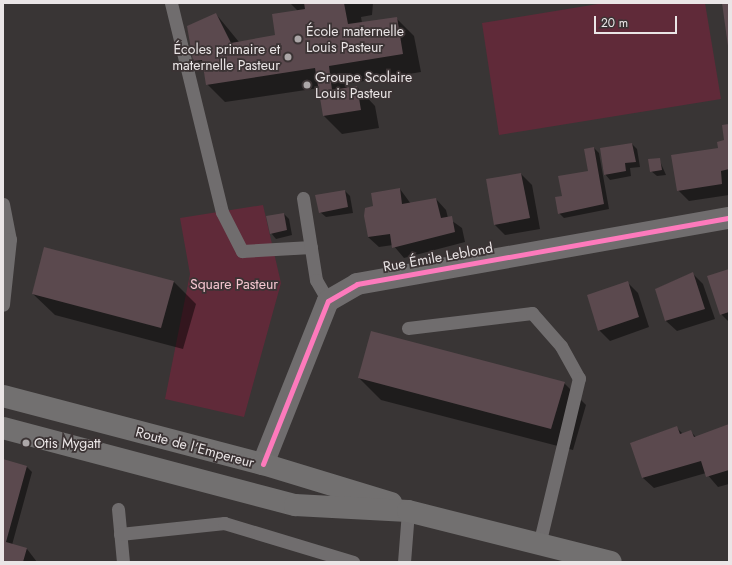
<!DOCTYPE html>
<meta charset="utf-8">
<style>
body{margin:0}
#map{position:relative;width:732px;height:565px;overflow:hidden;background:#393535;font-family:Jost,sans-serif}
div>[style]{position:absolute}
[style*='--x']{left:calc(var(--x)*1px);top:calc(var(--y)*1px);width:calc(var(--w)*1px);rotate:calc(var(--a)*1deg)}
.green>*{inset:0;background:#602a39}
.shadow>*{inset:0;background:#0007}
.building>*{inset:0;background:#5b494e}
.lane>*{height:13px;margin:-6.5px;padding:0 6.5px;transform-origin:6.5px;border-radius:6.5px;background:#706d6e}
.street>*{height:22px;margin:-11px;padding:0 11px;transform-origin:11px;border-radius:11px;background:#706d6e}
.secondary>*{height:22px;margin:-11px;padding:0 11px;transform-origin:11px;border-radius:11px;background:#727070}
.cycleway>*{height:5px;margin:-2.5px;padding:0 2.5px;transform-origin:2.5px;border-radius:2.5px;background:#fd7abc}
.dots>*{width:11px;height:11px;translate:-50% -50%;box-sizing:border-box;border:2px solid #3b3334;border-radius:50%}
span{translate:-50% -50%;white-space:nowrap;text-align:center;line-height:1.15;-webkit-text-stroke:3.5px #3b3334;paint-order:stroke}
.poi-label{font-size:14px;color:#eae5e6}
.left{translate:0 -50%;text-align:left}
.right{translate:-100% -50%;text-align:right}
.street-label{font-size:14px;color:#eae5e6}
.park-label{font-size:14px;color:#f5c6d0}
.frame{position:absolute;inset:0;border:4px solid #eae5e6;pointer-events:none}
.scale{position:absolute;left:594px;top:16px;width:83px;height:18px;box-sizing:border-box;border:2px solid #eae5e6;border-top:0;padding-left:5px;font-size:12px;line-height:14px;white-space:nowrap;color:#eae5e6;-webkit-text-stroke:3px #3b3334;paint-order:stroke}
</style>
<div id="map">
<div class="green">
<div style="clip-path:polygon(604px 3px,705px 3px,721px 99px,499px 135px,482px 23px)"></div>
<div style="clip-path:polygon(263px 205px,281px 283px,244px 417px,165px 399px,190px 274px,180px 218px)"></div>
</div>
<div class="shadow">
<div style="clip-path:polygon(290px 3px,373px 3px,372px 15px,361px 17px,362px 23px,396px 18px,414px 36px,421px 72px,346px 84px,347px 89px,357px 87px,375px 106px,379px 128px,342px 134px,324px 116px,319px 88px,225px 102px,207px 84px,204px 71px,194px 61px,216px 14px,239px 42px,277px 36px,298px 11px)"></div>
<div style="clip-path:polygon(729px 125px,729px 195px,689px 201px,678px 190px,725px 141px)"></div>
<div style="clip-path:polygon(632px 144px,637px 149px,640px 167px,630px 168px,631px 176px,610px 180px,605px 174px)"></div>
<div style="clip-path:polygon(594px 148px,599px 153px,609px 209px,564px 218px,559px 213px,563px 196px,589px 172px)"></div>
<div style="clip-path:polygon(659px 159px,666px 175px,657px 176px,651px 171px)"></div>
<div style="clip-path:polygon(521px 174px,532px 185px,540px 229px,505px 235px,495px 225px,487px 180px)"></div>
<div style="clip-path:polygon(400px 189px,411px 204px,436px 199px,446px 210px,448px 218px,462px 228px,465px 242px,404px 258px,393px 245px,379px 247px,368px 237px,374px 207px)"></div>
<div style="clip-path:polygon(345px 191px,350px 196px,353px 213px,326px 217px,320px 212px)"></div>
<div style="clip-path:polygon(284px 214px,289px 219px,292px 235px,276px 239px,271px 233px)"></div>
<div style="clip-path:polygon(45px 248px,174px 282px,196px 304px,183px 349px,55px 315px,33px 294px)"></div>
<div style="clip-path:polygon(729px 270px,729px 322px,721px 314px)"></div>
<div style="clip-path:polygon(692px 273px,703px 284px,715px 319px,677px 331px,666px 321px,656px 289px)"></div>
<div style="clip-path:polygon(627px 282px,638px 293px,649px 327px,610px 341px,599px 330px)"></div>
<div style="clip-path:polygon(359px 378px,564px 383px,586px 405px,573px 450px,381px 400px)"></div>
<div style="clip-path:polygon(729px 425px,729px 484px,718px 487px,706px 473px,654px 488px,643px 478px,631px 443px,676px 427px,683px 434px,690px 431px,696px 437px)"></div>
<div style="clip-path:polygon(3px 460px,27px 467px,32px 472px,12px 545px,27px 549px,37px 562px,3px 562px)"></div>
</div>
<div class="building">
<div style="clip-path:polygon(304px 3px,344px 3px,348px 24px,397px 17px,403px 54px,329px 66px,332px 90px,357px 86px,361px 110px,323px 116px,315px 68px,206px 85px,202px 60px,193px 61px,187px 26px,216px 13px,231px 43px,275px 35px,272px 14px,305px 9px)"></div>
<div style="clip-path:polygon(722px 3px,729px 3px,729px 46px,728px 46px)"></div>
<div style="clip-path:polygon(729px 124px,729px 169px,721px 171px,722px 184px,677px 191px,671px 155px,718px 148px,717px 142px,724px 140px,722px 125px)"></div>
<div style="clip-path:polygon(632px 143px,636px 162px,625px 163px,626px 171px,604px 175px,600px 148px)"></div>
<div style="clip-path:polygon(594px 147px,604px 204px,558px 214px,555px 197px,562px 196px,558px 176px,588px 171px,584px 149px)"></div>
<div style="clip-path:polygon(660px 158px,662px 170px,650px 172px,648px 159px)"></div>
<div style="clip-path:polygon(521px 173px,530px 218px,494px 225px,486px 179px)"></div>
<div style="clip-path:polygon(400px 188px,402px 204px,436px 198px,441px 218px,452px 216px,455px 232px,392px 248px,390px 234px,368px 237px,364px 216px,365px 208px,373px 206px,371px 193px)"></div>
<div style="clip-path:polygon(345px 190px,348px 207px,319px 213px,315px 195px)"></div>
<div style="clip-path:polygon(284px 213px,287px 230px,270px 234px,266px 216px)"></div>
<div style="clip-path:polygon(44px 247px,174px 281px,161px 328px,32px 294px)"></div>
<div style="clip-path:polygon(729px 269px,729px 312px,720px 315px,707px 276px)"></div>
<div style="clip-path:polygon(693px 272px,705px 309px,665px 321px,655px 289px)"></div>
<div style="clip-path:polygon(628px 281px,639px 317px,598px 331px,587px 295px)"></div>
<div style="clip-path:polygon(371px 331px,565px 382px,551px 429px,358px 378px)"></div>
<div style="clip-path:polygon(729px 424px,729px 470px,706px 477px,701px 461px,642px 478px,630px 443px,677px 426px,680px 434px,691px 430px,694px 437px)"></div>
<div style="clip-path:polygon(3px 459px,27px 466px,6px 542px,27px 548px,23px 562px,3px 562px)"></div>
</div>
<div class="lane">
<div style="--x:171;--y:3;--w:215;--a:76.3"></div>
<div style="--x:222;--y:212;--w:44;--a:62.9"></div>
<div style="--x:242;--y:251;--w:69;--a:-3.3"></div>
<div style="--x:303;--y:198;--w:83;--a:81"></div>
<div style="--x:316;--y:280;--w:24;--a:60"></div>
<div style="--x:3;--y:204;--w:36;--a:79"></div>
<div style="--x:10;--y:239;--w:66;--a:96.1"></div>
<div style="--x:408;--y:328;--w:125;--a:-6.9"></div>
<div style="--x:532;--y:313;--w:44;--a:48.7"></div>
<div style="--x:561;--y:346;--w:37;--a:61"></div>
<div style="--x:579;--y:378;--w:171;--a:103.5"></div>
<div style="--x:118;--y:509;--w:53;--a:84.6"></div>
<div style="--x:120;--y:534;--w:105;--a:-6"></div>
<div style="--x:224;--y:523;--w:135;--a:16.8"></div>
<div style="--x:404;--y:562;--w:51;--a:-85.5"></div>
</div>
<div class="street">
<div style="--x:263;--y:464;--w:175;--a:-68.3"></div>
<div style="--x:328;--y:301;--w:34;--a:-30"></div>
<div style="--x:357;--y:284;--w:378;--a:-10.1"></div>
</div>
<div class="secondary">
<div style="--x:3;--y:396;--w:269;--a:14.7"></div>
<div style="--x:263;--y:464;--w:134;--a:16.9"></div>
<div style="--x:3;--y:428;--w:302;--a:14.8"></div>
<div style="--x:295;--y:505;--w:113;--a:3"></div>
<div style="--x:408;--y:511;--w:209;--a:14.1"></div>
</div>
<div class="cycleway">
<div style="--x:263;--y:464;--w:175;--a:-68.3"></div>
<div style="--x:328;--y:301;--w:34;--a:-30"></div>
<div style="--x:357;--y:284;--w:378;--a:-10.1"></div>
</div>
<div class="dots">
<div style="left:298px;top:39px;background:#aca7a8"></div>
<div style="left:288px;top:57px;background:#aca7a8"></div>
<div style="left:307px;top:85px;background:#aca7a8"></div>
<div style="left:26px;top:443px;background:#aca7a8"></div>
</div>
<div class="poi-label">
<span class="left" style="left:306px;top:39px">École maternelle<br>Louis Pasteur</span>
<span class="right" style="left:280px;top:57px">Écoles primaire et<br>maternelle Pasteur</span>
<span class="left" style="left:315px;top:85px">Groupe Scolaire<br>Louis Pasteur</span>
<span class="left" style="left:34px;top:443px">Otis Mygatt</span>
</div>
<div class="street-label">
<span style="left:438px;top:257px;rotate:-10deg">Rue Émile Leblond</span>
<span style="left:195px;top:447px;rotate:15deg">Route de l'Empereur</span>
</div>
<div class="park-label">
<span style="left:234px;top:284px">Square Pasteur</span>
</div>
<div class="frame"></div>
<div class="scale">20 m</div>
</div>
